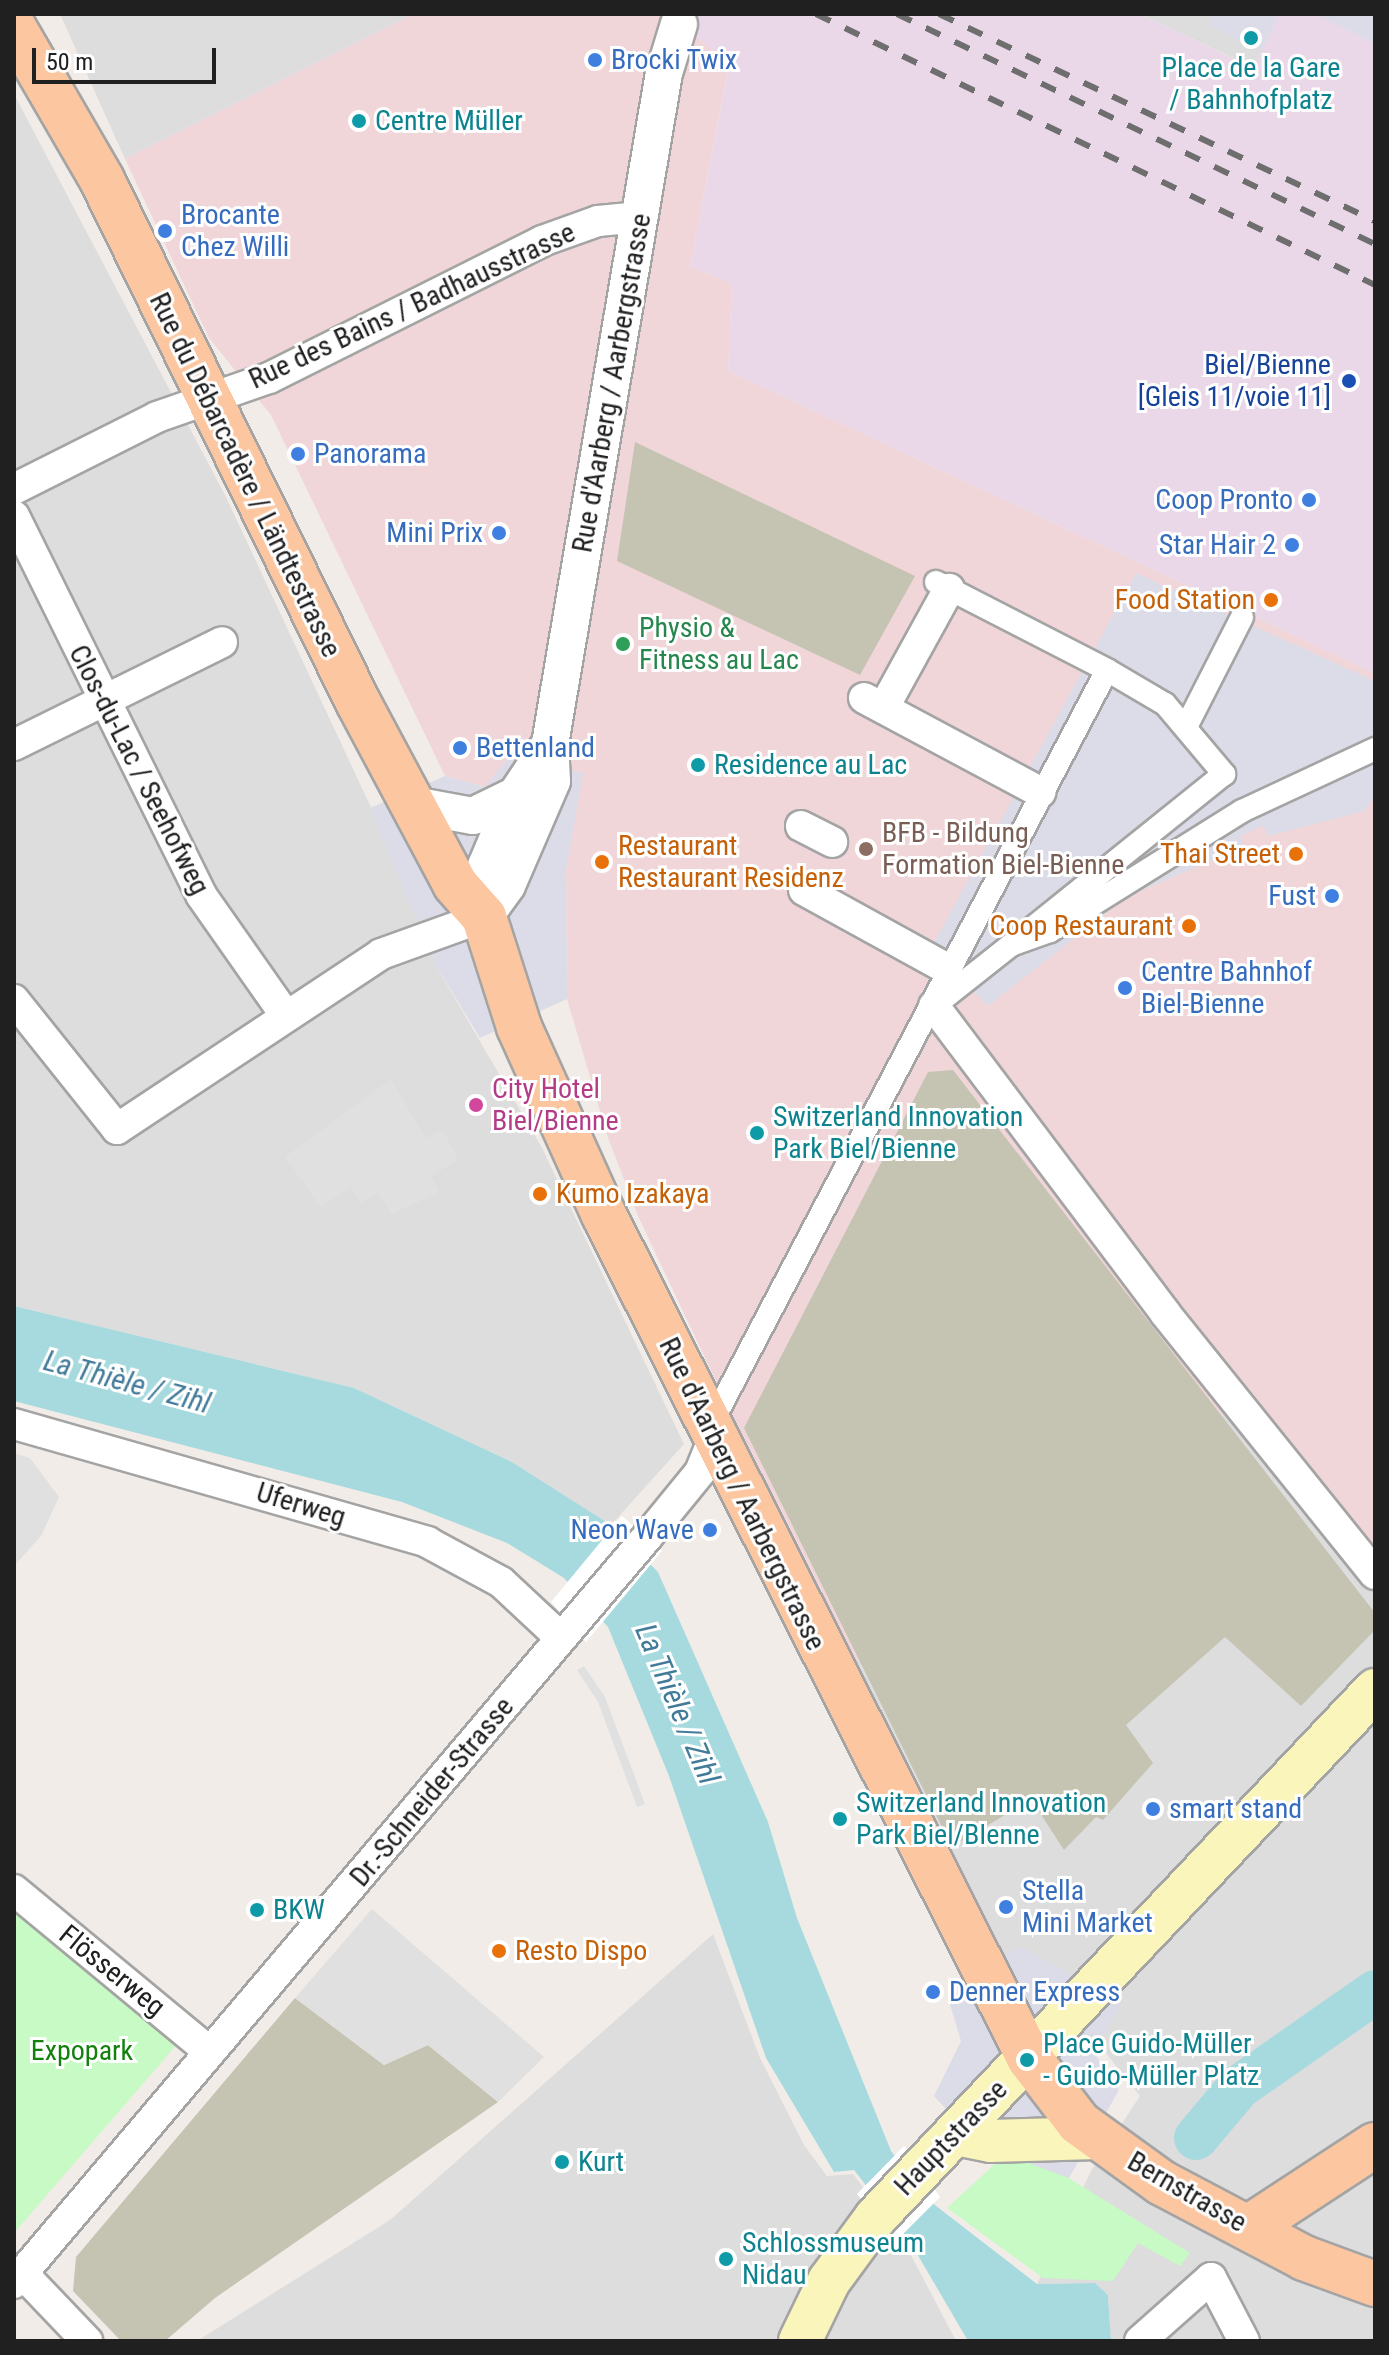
<!DOCTYPE html>
<meta charset="utf-8">
<style>
body{margin:0}
#map{position:relative;width:1389px;height:2355px;overflow:hidden;background:#f1ece7;font-family:"Roboto Condensed",sans-serif}
div>[style]{position:absolute}
[style*='--x']{left:calc(var(--x)*1px);top:calc(var(--y)*1px);width:calc(var(--w)*1px);rotate:calc(var(--a)*1deg)}
.residential>*{inset:0;background:#dedddd}
.commercial>*{inset:0;background:#f1d6d9}
.industrial>*{inset:0;background:#ead8e9}
.construction>*{inset:0;background:#c5c3b2}
.park>*{inset:0;background:#c7fac4}
.parking>*{inset:0;background:#e0e0e0}
.plaza>*{inset:0;background:#dbdce7}
.water>*{inset:0;background:#a7dade}
.pier>*{inset:0;background:#fff}
.river>*{height:44px;margin:-22px;padding:0 22px;transform-origin:22px;border-radius:22px;background:#a7dade}
.roads{filter:drop-shadow(2px 0 #a4a4a4) drop-shadow(-2px 0 #a4a4a4) drop-shadow(0 2px #a4a4a4) drop-shadow(0 -2px #a4a4a4)}
.pedestrian>*{height:22px;margin:-11px;padding:0 11px;transform-origin:11px;border-radius:11px;background:#fff}
.minor>*{height:30px;margin:-15px;padding:0 15px;transform-origin:15px;border-radius:15px;background:#fff}
.tertiary>*{height:36px;margin:-18px;padding:0 18px;transform-origin:18px;border-radius:18px;background:#fff}
.secondary>*{height:42px;margin:-21px;padding:0 21px;transform-origin:21px;border-radius:21px;background:#faf5bb}
.primary>*{height:44px;margin:-22px;padding:0 22px;transform-origin:22px;border-radius:22px;background:#fcc7a0}
.rail>*{height:6px;margin-top:-3px;transform-origin:0;background:repeating-linear-gradient(90deg,#6e6e6e 0 16px,transparent 0 32px)}
.dots>*{width:22px;height:22px;translate:-50% -50%;box-sizing:border-box;border:4px solid #fff;border-radius:50%}
span{translate:-50% -50%;white-space:nowrap;text-align:center;line-height:1.15;-webkit-text-stroke:6px #fff;paint-order:stroke}
.shop-label{font-size:28px;color:#366cbe}
.left{translate:0 -50%;text-align:left}
.right{translate:-100% -50%;text-align:right}
.culture-label{font-size:28px;color:#0d838f}
.street-label{font-size:28px;color:#202020}
.transit-label{font-size:28px;color:#164399}
.food-label{font-size:28px;color:#c56008}
.leisure-label{font-size:28px;color:#27864d}
.education-label{font-size:28px;color:#785e54}
.hotel-label{font-size:28px;color:#b23c85}
.park-label{font-size:28px;color:#12810b}
.water-label{font-size:30px;color:#427a99;font-style:italic}
.frame{position:absolute;inset:0;border:16px solid #202020;pointer-events:none}
.scale{position:absolute;left:32px;top:48px;width:184px;height:36px;box-sizing:border-box;border:4px solid #202020;border-top:0;padding-left:10px;font-size:24px;line-height:28px;white-space:nowrap;color:#202020;-webkit-text-stroke:6px #fff;paint-order:stroke}
</style>
<div id="map">
<div class="residential">
<div style="clip-path:polygon(60px 14px,414px 14px,125px 159px)"></div>
<div style="clip-path:polygon(1140px 14px,1279px 14px,1254px 68px)"></div>
<div style="clip-path:polygon(14px 94px,225px 495px,404px 878px,434px 962px,542px 1148px,684px 1444px,611px 1525px,512px 1462px,354px 1388px,14px 1306px)"></div>
<div style="clip-path:polygon(1238px 1403px,1375px 1574px,1375px 2341px,1111px 2341px,1108px 2295px,1095px 2283px,1037px 2284px,1091px 2171px,1140px 2096px,1039px 1969px,994px 1993px,832px 1675px,1026px 1563px)"></div>
<div style="clip-path:polygon(713px 1934px,760px 2058px,804px 2145px,827px 2176px,853px 2174px,901px 2236px,956px 2341px,197px 2341px,390px 2220px)"></div>
</div>
<div class="commercial">
<div style="clip-path:polygon(414px 14px,671px 14px,729px 64px,690px 267px,732px 283px,728px 371px,1375px 673px,1375px 1574px,1237px 1403px,1026px 1563px,850px 1665px,638px 1216px,608px 1138px,567px 999px,566px 871px,582px 773px,485px 787px,445px 776px,271px 415px,209px 338px,125px 159px)"></div>
</div>
<div class="industrial">
<div style="clip-path:polygon(671px 14px,1140px 14px,1253px 68px,1279px 14px,1315px 14px,1375px 43px,1375px 673px,728px 371px,732px 283px,690px 267px,729px 65px)"></div>
</div>
<div class="construction">
<div style="clip-path:polygon(635px 442px,915px 576px,860px 675px,617px 561px)"></div>
<div style="clip-path:polygon(953px 1070px,1375px 1613px,1375px 1630px,1301px 1706px,1225px 1637px,1126px 1725px,1153px 1763px,1103px 1820px,1096px 1817px,1064px 1850px,1031px 1799px,952px 1847px,744px 1428px,928px 1072px)"></div>
<div style="clip-path:polygon(295px 1998px,384px 2065px,428px 2045px,498px 2102px,215px 2298px,165px 2341px,121px 2341px,73px 2291px,76px 2257px)"></div>
</div>
<div class="park">
<div style="clip-path:polygon(14px 1902px,179px 2042px,14px 2233px)"></div>
<div style="clip-path:polygon(1020px 2160px,1049px 2166px,1190px 2253px,1180px 2266px,1138px 2243px,1113px 2281px,1043px 2278px,947px 2208px,996px 2163px)"></div>
</div>
<div class="parking">
<div style="clip-path:polygon(391px 1079px,425px 1138px,443px 1130px,458px 1160px,431px 1176px,439px 1192px,392px 1214px,378px 1193px,361px 1203px,351px 1187px,321px 1207px,285px 1157px)"></div>
<div style="clip-path:polygon(14px 1453px,30px 1458px,59px 1497px,41px 1536px,14px 1566px)"></div>
<div style="clip-path:polygon(584px 1666px,605px 1697px,645px 1804px,637px 1807px,598px 1702px,577px 1670px)"></div>
<div style="clip-path:polygon(372px 1909px,544px 2057px,498px 2102px,428px 2045px,384px 2065px,295px 1998px)"></div>
</div>
<div class="plaza">
<div style="clip-path:polygon(1212px 14px,1279px 14px,1262px 51px,1207px 25px)"></div>
<div style="clip-path:polygon(1315px 14px,1375px 14px,1375px 43px,1314px 14px)"></div>
<div style="clip-path:polygon(1136px 573px,1375px 681px,1375px 796px,1365px 811px,1268px 836px,1263px 826px,1240px 836px,1244px 847px,1128px 896px,988px 1006px,931px 948px)"></div>
<div style="clip-path:polygon(510px 755px,583px 773px,566px 871px,567px 999px,480px 1038px,434px 962px,370px 808px,445px 776px,485px 787px)"></div>
<div style="clip-path:polygon(1019px 1946px,1121px 2003px,1094px 2053px,1119px 2090px,1069px 2178px,1020px 2160px,996px 2163px,934px 2096px,961px 2041px,948px 1998px)"></div>
</div>
<div class="water">
<div style="clip-path:polygon(14px 1306px,354px 1388px,512px 1462px,611px 1525px,658px 1572px,768px 1822px,797px 1918px,891px 2151px,931px 2202px,1037px 2284px,1095px 2283px,1108px 2295px,1111px 2341px,968px 2341px,909px 2240px,854px 2170px,834px 2172px,766px 2058px,669px 1776px,608px 1627px,564px 1578px,507px 1543px,402px 1502px,14px 1401px)"></div>
</div>
<div class="pier">
<div style="clip-path:polygon(622px 1516px,662px 1551px,586px 1642px,551px 1602px)"></div>
<div style="clip-path:polygon(904px 2146px,940px 2197px,896px 2241px,857px 2194px)"></div>
</div>
<div class="river">
<div style="--x:1196;--y:2138;--w:67;--a:-49.9"></div>
<div style="--x:1239;--y:2087;--w:166;--a:-34.9"></div>
</div>
<div class="roads">
<div class="pedestrian">
<div style="--x:936;--y:582;--w:192;--a:27.2"></div>
<div style="--x:1187;--y:725;--w:121;--a:-63"></div>
<div style="--x:934;--y:1006;--w:98;--a:-38.4"></div>
<div style="--x:1011;--y:945;--w:41;--a:-19.7"></div>
<div style="--x:1050;--y:931;--w:226;--a:-32"></div>
<div style="--x:1242;--y:811;--w:147;--a:-25"></div>
<div style="--x:721;--y:1405;--w:830;--a:-62.29"></div>
<div style="--x:1107;--y:670;--w:67;--a:30.4"></div>
<div style="--x:1165;--y:704;--w:92;--a:49.9"></div>
<div style="--x:1224;--y:774;--w:273;--a:141.2"></div>
</div>
<div class="minor">
<div style="--x:14;--y:489;--w:160;--a:-26.7"></div>
<div style="--x:157;--y:417;--w:119;--a:-19.2"></div>
<div style="--x:269;--y:378;--w:305;--a:-26.6"></div>
<div style="--x:542;--y:241;--w:59;--a:-19.7"></div>
<div style="--x:598;--y:221;--w:42;--a:-5.4"></div>
<div style="--x:14;--y:516;--w:423;--a:63.7"></div>
<div style="--x:201;--y:895;--w:144;--a:54.9"></div>
<div style="--x:864;--y:698;--w:200;--a:28.1"></div>
<div style="--x:884;--y:707;--w:135;--a:-61.2"></div>
<div style="--x:14;--y:745;--w:232;--a:-26.3"></div>
<div style="--x:801;--y:826;--w:35;--a:27"></div>
<div style="--x:804;--y:890;--w:162;--a:28.8"></div>
<div style="--x:14;--y:1000;--w:165;--a:51.4"></div>
<div style="--x:117;--y:1129;--w:317;--a:-33.5"></div>
<div style="--x:381;--y:954;--w:109;--a:-19.8"></div>
<div style="--x:934;--y:1006;--w:384;--a:53"></div>
<div style="--x:1165;--y:1313;--w:335;--a:51.2"></div>
<div style="--x:14;--y:1424;--w:430;--a:15.9"></div>
<div style="--x:427;--y:1542;--w:84;--a:28.4"></div>
<div style="--x:501;--y:1582;--w:82;--a:43"></div>
<div style="--x:14;--y:1890;--w:254;--a:39.6"></div>
<div style="--x:23;--y:2274;--w:93;--a:46.3"></div>
<div style="--x:14;--y:2283;--w:978;--a:-49.68"></div>
<div style="--x:647;--y:1537;--w:84;--a:-50.8"></div>
<div style="--x:700;--y:1472;--w:35;--a:-68"></div>
<div style="--x:1140;--y:2341;--w:95;--a:-41.6"></div>
<div style="--x:1211;--y:2278;--w:71;--a:62.4"></div>
</div>
<div class="tertiary">
<div style="--x:413;--y:805;--w:61;--a:10.4"></div>
<div style="--x:473;--y:816;--w:48;--a:-26"></div>
<div style="--x:484;--y:917;--w:39;--a:-54"></div>
<div style="--x:507;--y:885;--w:113;--a:-66.6"></div>
<div style="--x:552;--y:781;--w:37;--a:-93"></div>
<div style="--x:550;--y:744;--w:681;--a:-80.36"></div>
<div style="--x:664;--y:73;--w:51;--a:-73"></div>
<div style="--x:484;--y:917;--w:51;--a:-87.8"></div>
<div style="--x:486;--y:866;--w:77;--a:-67.1"></div>
<div style="--x:516;--y:795;--w:61;--a:-56.3"></div>
</div>
<div class="secondary">
<div style="--x:955;--y:2134;--w:36;--a:11"></div>
<div style="--x:990;--y:2141;--w:107;--a:-1.6"></div>
<div style="--x:800;--y:2341;--w:67;--a:-64.2"></div>
<div style="--x:829;--y:2281;--w:79;--a:-53.7"></div>
<div style="--x:876;--y:2217;--w:726;--a:-46.56"></div>
</div>
<div class="primary">
<div style="--x:14;--y:28;--w:176;--a:59.9"></div>
<div style="--x:102;--y:180;--w:581;--a:63.88"></div>
<div style="--x:358;--y:702;--w:206;--a:61.9"></div>
<div style="--x:455;--y:884;--w:44;--a:48.7"></div>
<div style="--x:484;--y:917;--w:115;--a:72.3"></div>
<div style="--x:519;--y:1027;--w:206;--a:65.7"></div>
<div style="--x:604;--y:1215;--w:944;--a:63.24"></div>
<div style="--x:1029;--y:2058;--w:82;--a:52.4"></div>
<div style="--x:1079;--y:2123;--w:102;--a:35.9"></div>
<div style="--x:1162;--y:2183;--w:161;--a:27.8"></div>
<div style="--x:1304;--y:2258;--w:76;--a:20.1"></div>
<div style="--x:1248;--y:2228;--w:152;--a:-33.2"></div>
</div>
</div>
<div class="rail">
<div style="--x:816;--y:14;--w:621;--a:25.86"></div>
<div style="--x:897;--y:14;--w:530;--a:25.7"></div>
<div style="--x:939;--y:14;--w:483;--a:25.4"></div>
</div>
<div class="dots">
<div style="left:1251px;top:38px;background:#0f9aa8"></div>
<div style="left:595px;top:60px;background:#3f7fe0"></div>
<div style="left:359px;top:121px;background:#0f9aa8"></div>
<div style="left:165px;top:231px;background:#3f7fe0"></div>
<div style="left:1349px;top:381px;background:#1a4fb4"></div>
<div style="left:298px;top:454px;background:#3f7fe0"></div>
<div style="left:1309px;top:500px;background:#3f7fe0"></div>
<div style="left:499px;top:533px;background:#3f7fe0"></div>
<div style="left:1292px;top:545px;background:#3f7fe0"></div>
<div style="left:1271px;top:600px;background:#e8710a"></div>
<div style="left:623px;top:644px;background:#2e9e5b"></div>
<div style="left:460px;top:748px;background:#3f7fe0"></div>
<div style="left:698px;top:765px;background:#0f9aa8"></div>
<div style="left:866px;top:849px;background:#8d6e63"></div>
<div style="left:1296px;top:854px;background:#e8710a"></div>
<div style="left:602px;top:862px;background:#e8710a"></div>
<div style="left:1332px;top:896px;background:#3f7fe0"></div>
<div style="left:1189px;top:926px;background:#e8710a"></div>
<div style="left:1125px;top:988px;background:#3f7fe0"></div>
<div style="left:476px;top:1105px;background:#d1479c"></div>
<div style="left:757px;top:1133px;background:#0f9aa8"></div>
<div style="left:540px;top:1194px;background:#e8710a"></div>
<div style="left:710px;top:1530px;background:#3f7fe0"></div>
<div style="left:1153px;top:1809px;background:#3f7fe0"></div>
<div style="left:840px;top:1819px;background:#0f9aa8"></div>
<div style="left:1006px;top:1907px;background:#3f7fe0"></div>
<div style="left:257px;top:1910px;background:#0f9aa8"></div>
<div style="left:499px;top:1951px;background:#e8710a"></div>
<div style="left:933px;top:1992px;background:#3f7fe0"></div>
<div style="left:1027px;top:2060px;background:#0f9aa8"></div>
<div style="left:562px;top:2162px;background:#0f9aa8"></div>
<div style="left:726px;top:2259px;background:#0f9aa8"></div>
</div>
<div class="shop-label">
<span class="left" style="left:611px;top:60px">Brocki Twix</span>
<span class="left" style="left:181px;top:231px">Brocante<br>Chez Willi</span>
<span class="left" style="left:314px;top:454px">Panorama</span>
<span class="right" style="left:1293px;top:500px">Coop Pronto</span>
<span class="right" style="left:483px;top:533px">Mini Prix</span>
<span class="right" style="left:1276px;top:545px">Star Hair 2</span>
<span class="left" style="left:476px;top:748px">Bettenland</span>
<span class="right" style="left:1316px;top:896px">Fust</span>
<span class="left" style="left:1141px;top:988px">Centre Bahnhof<br>Biel-Bienne</span>
<span class="right" style="left:694px;top:1530px">Neon Wave</span>
<span class="left" style="left:1169px;top:1809px">smart stand</span>
<span class="left" style="left:1022px;top:1907px">Stella<br>Mini Market</span>
<span class="left" style="left:949px;top:1992px">Denner Express</span>
</div>
<div class="culture-label">
<span style="left:1251px;top:84px">Place de la Gare<br>/ Bahnhofplatz</span>
<span class="left" style="left:375px;top:121px">Centre Müller</span>
<span class="left" style="left:714px;top:765px">Residence au Lac</span>
<span class="left" style="left:773px;top:1133px">Switzerland Innovation<br>Park Biel/Bienne</span>
<span class="left" style="left:856px;top:1819px">Switzerland Innovation<br>Park Biel/BIenne</span>
<span class="left" style="left:273px;top:1910px">BKW</span>
<span class="left" style="left:1043px;top:2060px">Place Guido-Müller<br>- Guido-Müller Platz</span>
<span class="left" style="left:578px;top:2162px">Kurt</span>
<span class="left" style="left:742px;top:2259px">Schlossmuseum<br>Nidau</span>
</div>
<div class="street-label">
<span style="left:412px;top:306px;rotate:-25deg">Rue des Bains / Badhausstrasse</span>
<span style="left:612px;top:383px;rotate:-80deg">Rue d'Aarberg / Aarbergstrasse</span>
<span style="left:245px;top:475px;rotate:64deg">Rue du Débarcadère / Ländtestrasse</span>
<span style="left:139px;top:770px;rotate:63deg">Clos-du-Lac / Seehofweg</span>
<span style="left:742px;top:1494px;rotate:64deg">Rue d'Aarberg / Aarbergstrasse</span>
<span style="left:301px;top:1505px;rotate:17deg">Uferweg</span>
<span style="left:432px;top:1792px;rotate:-50deg">Dr.-Schneider-Strasse</span>
<span style="left:112px;top:1971px;rotate:39deg">Flösserweg</span>
<span style="left:951px;top:2138px;rotate:-46deg">Hauptstrasse</span>
<span style="left:1187px;top:2192px;rotate:30deg">Bernstrasse</span>
</div>
<div class="transit-label">
<span class="right" style="left:1331px;top:381px">Biel/Bienne<br>[Gleis 11/voie 11]</span>
</div>
<div class="food-label">
<span class="right" style="left:1255px;top:600px">Food Station</span>
<span class="left" style="left:618px;top:862px">Restaurant<br>Restaurant Residenz</span>
<span class="right" style="left:1280px;top:854px">Thai Street</span>
<span class="right" style="left:1173px;top:926px">Coop Restaurant</span>
<span class="left" style="left:556px;top:1194px">Kumo Izakaya</span>
<span class="left" style="left:515px;top:1951px">Resto Dispo</span>
</div>
<div class="leisure-label">
<span class="left" style="left:639px;top:644px">Physio &amp;<br>Fitness au Lac</span>
</div>
<div class="education-label">
<span class="left" style="left:882px;top:849px">BFB - Bildung<br>Formation Biel-Bienne</span>
</div>
<div class="hotel-label">
<span class="left" style="left:492px;top:1105px">City Hotel<br>Biel/Bienne</span>
</div>
<div class="park-label">
<span style="left:82px;top:2051px">Expopark</span>
</div>
<div class="water-label">
<span style="left:127px;top:1382px;rotate:15deg">La Thièle / Zihl</span>
<span style="left:677px;top:1704px;rotate:67deg">La Thièle / Zihl</span>
</div>
<div class="frame"></div>
<div class="scale">50 m</div>
</div>
